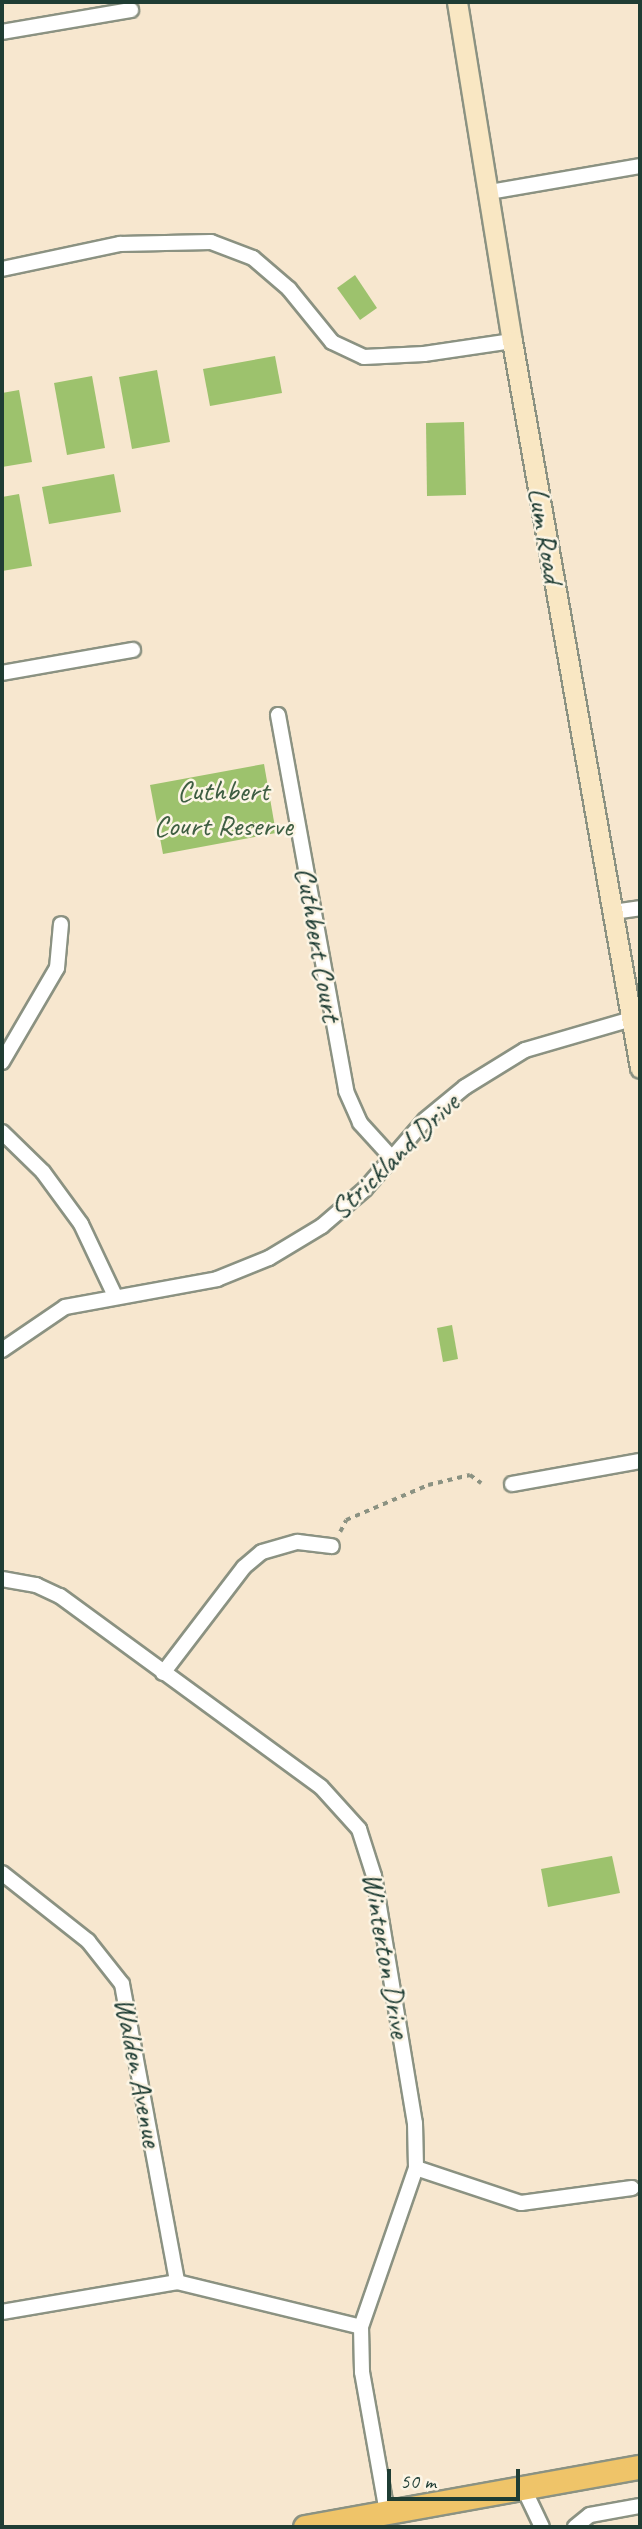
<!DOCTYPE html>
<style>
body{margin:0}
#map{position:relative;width:642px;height:2529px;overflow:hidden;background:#f7e7cf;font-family:Caveat,sans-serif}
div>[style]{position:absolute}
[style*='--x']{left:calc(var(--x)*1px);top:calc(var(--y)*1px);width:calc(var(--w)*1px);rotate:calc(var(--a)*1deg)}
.green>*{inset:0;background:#9dc26d}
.path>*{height:3.5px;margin-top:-1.75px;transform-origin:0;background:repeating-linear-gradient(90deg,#8b9282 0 5px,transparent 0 10px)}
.roads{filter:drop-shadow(2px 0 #8b9282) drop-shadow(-2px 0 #8b9282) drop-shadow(0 2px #8b9282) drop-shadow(0 -2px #8b9282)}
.street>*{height:14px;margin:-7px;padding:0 7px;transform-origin:7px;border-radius:7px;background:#fff}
.secondary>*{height:19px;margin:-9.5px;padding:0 9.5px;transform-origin:9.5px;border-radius:9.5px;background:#f9e7c3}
.primary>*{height:23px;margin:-11.5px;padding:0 11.5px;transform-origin:11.5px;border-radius:11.5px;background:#efc469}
span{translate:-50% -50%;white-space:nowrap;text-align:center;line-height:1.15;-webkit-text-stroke:5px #fcf5e5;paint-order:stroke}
.street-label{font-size:30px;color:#1f3d34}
.park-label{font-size:30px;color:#3e5e42}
.frame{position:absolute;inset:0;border:4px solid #1f3d34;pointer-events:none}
.scale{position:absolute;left:387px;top:2469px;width:133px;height:32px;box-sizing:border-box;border:4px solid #1f3d34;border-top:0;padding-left:9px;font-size:21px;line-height:24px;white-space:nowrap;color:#1f3d34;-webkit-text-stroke:5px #fcf5e5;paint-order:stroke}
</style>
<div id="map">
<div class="green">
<div style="clip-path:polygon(355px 275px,377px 308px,360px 320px,337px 288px)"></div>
<div style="clip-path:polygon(275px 356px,282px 393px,210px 406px,203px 369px)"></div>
<div style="clip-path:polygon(157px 370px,170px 442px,132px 449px,119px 377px)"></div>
<div style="clip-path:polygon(92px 376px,105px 448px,67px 455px,54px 383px)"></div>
<div style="clip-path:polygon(19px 390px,32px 462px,2px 467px,2px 393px)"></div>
<div style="clip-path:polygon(464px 422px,466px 495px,427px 496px,426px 423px)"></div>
<div style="clip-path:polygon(114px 474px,121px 512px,49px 524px,42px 487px)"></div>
<div style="clip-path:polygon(19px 494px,32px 566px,2px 571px,2px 497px)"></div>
<div style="clip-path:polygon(264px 764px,276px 833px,163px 854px,150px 785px)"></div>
<div style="clip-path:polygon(452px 1325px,458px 1359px,443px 1362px,437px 1328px)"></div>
<div style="clip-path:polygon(612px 1856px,620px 1893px,548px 1907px,541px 1869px)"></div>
</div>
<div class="path">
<div style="--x:340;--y:1532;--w:13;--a:-63"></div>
<div style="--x:346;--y:1520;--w:89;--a:-23.1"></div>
<div style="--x:428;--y:1485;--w:43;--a:-13.4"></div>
<div style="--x:470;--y:1475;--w:14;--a:36"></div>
</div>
<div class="roads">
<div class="street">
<div style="--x:2;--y:32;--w:131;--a:-9.7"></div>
<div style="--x:490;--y:192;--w:152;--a:-9.8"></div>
<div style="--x:2;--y:269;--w:121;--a:-12"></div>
<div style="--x:120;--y:244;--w:91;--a:-1.3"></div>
<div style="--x:211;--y:242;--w:45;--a:20.9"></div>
<div style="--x:253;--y:258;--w:48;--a:40.7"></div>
<div style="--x:289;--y:289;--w:68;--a:50.9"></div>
<div style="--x:332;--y:342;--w:35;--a:25"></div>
<div style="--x:364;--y:357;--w:60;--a:-2.9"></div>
<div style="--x:424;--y:354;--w:89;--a:-8.4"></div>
<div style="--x:2;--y:673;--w:133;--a:-10"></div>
<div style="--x:278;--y:715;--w:382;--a:79.7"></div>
<div style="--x:346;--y:1091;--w:35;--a:66"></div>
<div style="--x:360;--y:1123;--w:47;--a:47.6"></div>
<div style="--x:613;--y:912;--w:27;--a:-8"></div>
<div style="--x:2;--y:1062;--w:109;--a:-59.7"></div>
<div style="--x:57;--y:968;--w:44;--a:-84.8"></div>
<div style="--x:2;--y:1132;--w:57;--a:44.3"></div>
<div style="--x:43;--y:1172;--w:64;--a:53.8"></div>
<div style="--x:81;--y:1224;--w:80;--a:64.7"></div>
<div style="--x:2;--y:1350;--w:76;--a:-34.3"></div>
<div style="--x:65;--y:1307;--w:155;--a:-10.4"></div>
<div style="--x:217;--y:1279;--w:56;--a:-22"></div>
<div style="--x:269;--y:1258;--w:62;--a:-31.1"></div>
<div style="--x:322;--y:1226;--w:57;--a:-40.7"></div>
<div style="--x:365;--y:1189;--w:91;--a:-49"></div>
<div style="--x:425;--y:1120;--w:52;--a:-39.5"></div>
<div style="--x:465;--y:1087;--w:70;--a:-31.7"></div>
<div style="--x:525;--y:1050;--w:111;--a:-16.2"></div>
<div style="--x:512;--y:1484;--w:130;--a:-10.2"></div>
<div style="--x:2;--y:1579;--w:35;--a:10"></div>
<div style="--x:36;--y:1585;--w:26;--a:25"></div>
<div style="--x:60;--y:1596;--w:323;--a:36.2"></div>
<div style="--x:321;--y:1787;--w:57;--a:47.9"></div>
<div style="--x:359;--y:1829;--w:49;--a:72.3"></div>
<div style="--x:374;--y:1876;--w:250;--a:80.6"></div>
<div style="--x:415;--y:2123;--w:45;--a:88.7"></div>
<div style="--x:416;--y:2168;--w:168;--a:109.1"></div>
<div style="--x:361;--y:2327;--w:45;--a:88.7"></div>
<div style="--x:362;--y:2372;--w:143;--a:79.9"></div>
<div style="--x:163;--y:1673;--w:133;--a:-52.6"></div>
<div style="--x:244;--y:1567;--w:23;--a:-40"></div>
<div style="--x:262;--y:1552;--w:37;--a:-16"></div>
<div style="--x:298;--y:1542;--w:34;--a:7"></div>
<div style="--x:2;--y:1873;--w:110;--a:38.3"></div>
<div style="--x:88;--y:1941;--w:55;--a:51.7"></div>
<div style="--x:122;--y:1984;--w:303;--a:79.5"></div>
<div style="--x:416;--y:2168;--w:111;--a:18.4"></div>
<div style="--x:521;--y:2203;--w:112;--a:-7.7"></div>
<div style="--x:2;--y:2312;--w:178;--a:-9.7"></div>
<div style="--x:177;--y:2282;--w:189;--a:13.7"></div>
<div style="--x:523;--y:2487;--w:44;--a:64.6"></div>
<div style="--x:575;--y:2527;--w:19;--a:-39"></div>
<div style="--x:590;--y:2515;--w:51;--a:-10.2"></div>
</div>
<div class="secondary">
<div style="--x:457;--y:2;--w:343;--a:80.8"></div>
<div style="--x:512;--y:341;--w:738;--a:80.01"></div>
</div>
<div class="primary">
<div style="--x:305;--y:2527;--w:340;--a:-10.2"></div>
</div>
</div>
<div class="street-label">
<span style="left:546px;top:535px;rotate:80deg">Lum Road</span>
<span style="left:319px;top:944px;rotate:80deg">Cuthbert Court</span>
<span style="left:394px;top:1156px;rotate:-44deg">Strickland Drive</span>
<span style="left:387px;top:1955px;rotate:80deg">Winterton Drive</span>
<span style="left:139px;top:2072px;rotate:79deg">Walden Avenue</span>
</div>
<div class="park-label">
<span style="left:223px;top:807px">Cuthbert<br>Court Reserve</span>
</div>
<div class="frame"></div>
<div class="scale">50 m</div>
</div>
